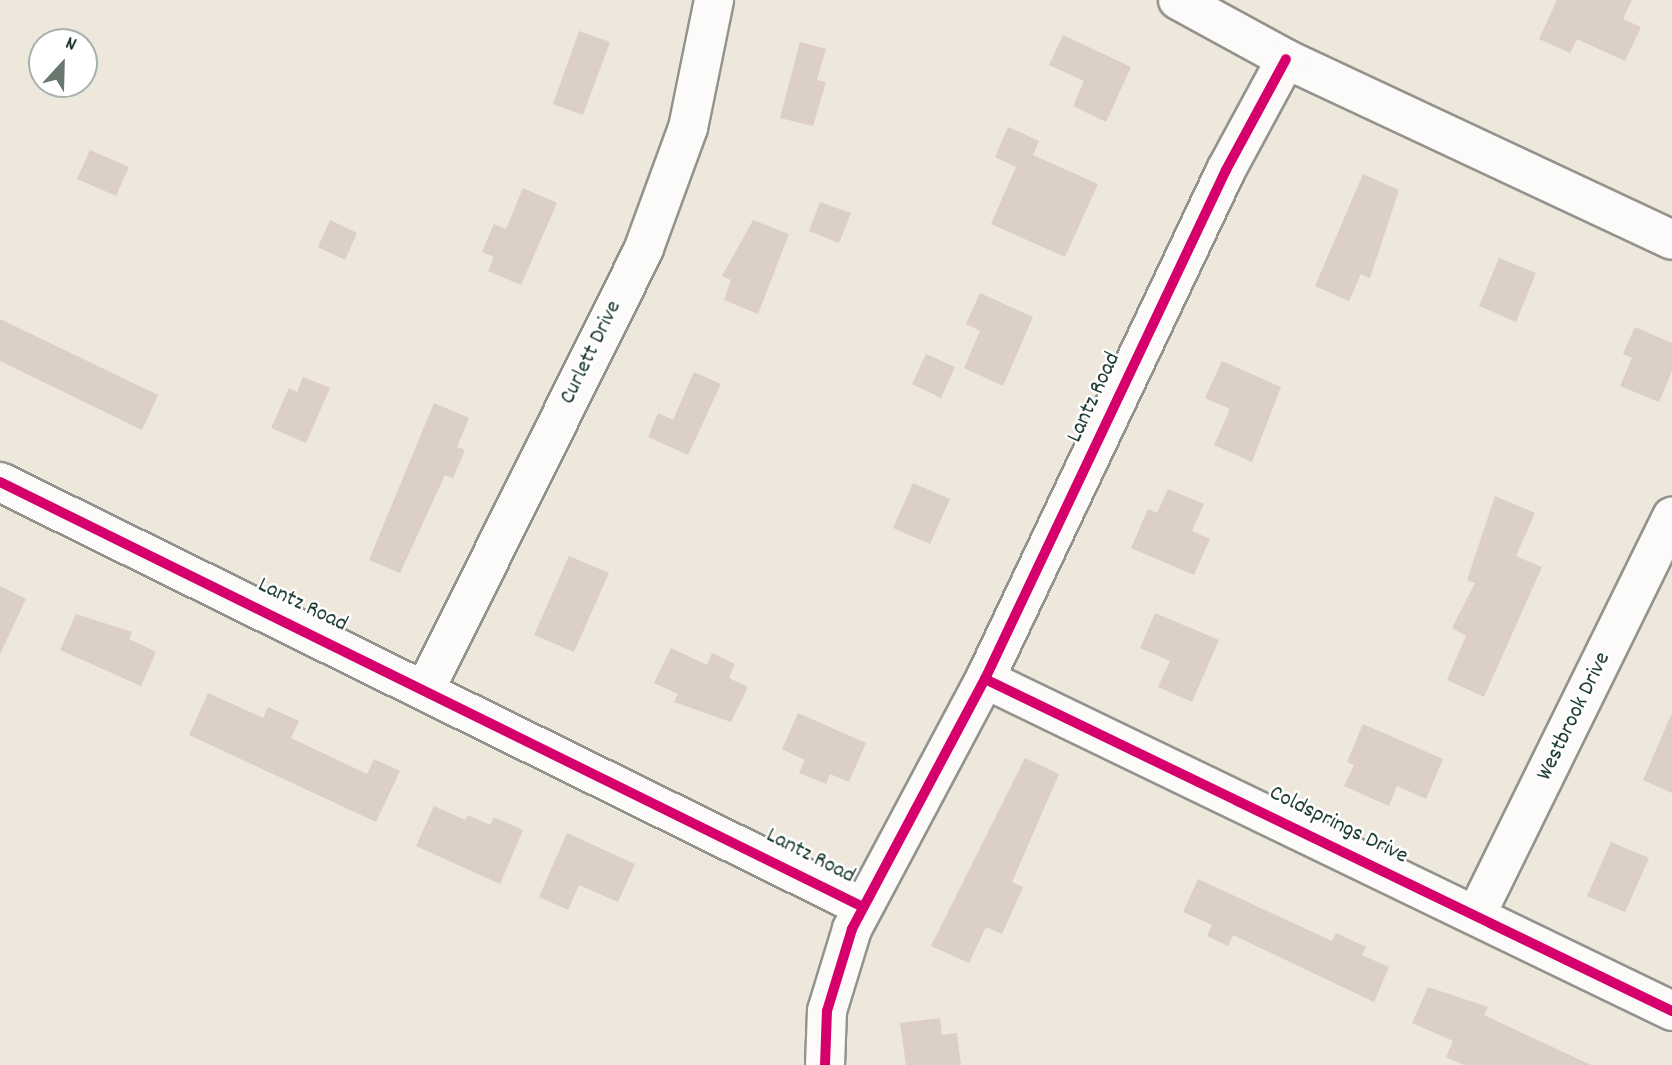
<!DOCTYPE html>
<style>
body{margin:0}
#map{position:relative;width:1672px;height:1065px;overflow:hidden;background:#eee7db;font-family:Dekko,sans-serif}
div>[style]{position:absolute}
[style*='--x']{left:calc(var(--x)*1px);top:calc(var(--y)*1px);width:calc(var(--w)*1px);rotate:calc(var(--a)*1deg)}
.building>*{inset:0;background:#dccfc5}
.roads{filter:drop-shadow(2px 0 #92938c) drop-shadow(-2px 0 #92938c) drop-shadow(0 2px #92938c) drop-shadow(0 -2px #92938c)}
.minor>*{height:38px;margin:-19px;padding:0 19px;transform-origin:19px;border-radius:19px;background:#fcfbfa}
.cycleway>*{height:10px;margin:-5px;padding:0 5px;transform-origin:5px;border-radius:5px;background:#d6006c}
span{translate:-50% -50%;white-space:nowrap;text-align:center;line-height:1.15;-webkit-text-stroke:5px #fff;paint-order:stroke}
.street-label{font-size:23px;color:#1f3d34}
.north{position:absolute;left:28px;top:28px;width:70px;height:70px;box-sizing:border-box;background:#fff;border:2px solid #a5b1ae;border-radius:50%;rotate:22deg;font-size:19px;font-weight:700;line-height:28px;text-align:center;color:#1f3d34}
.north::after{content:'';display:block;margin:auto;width:24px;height:32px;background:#67786e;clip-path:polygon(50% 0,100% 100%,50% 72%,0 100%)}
</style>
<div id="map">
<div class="building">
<div style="clip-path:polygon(1557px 0,1632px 0,1623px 19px,1641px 27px,1625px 61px,1577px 39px,1570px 53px,1539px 39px)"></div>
<div style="clip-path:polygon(579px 31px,610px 42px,583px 115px,553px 104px)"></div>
<div style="clip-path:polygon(1063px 35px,1131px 67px,1106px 122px,1073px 106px,1084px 81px,1049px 65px)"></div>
<div style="clip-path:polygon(800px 42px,826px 49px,817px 80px,826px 82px,813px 126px,780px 118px)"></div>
<div style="clip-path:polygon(1008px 127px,1039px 141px,1033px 155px,1098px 184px,1065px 257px,991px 224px,1016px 167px,995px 157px)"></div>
<div style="clip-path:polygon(90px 150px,129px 167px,116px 196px,77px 179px)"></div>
<div style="clip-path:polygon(1363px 174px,1399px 190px,1370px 278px,1361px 274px,1349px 301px,1315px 286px)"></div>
<div style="clip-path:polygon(523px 188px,557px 203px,521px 285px,488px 271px,494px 257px,482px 252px,494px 224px,506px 229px)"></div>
<div style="clip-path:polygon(820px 202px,851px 213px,839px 243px,809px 231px)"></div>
<div style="clip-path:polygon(330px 220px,357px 233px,345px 260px,318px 247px)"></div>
<div style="clip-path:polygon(753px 220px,789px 234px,758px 314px,724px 300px,731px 280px,722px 276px)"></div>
<div style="clip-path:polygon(1499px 258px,1536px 273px,1516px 322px,1479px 306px)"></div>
<div style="clip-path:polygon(980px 293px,1033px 317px,1003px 386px,964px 368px,980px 331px,966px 324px)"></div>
<div style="clip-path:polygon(0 319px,158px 395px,142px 430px,0 361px)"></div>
<div style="clip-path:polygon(1635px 327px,1672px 343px,1672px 371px,1659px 402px,1620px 386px,1632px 358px,1623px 354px)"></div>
<div style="clip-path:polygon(926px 354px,955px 367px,941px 398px,912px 384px)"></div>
<div style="clip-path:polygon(1222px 361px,1281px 387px,1252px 462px,1214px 445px,1230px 409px,1205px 398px)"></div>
<div style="clip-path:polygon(694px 372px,721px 384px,688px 455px,648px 437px,658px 413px,673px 420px)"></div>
<div style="clip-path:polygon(303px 377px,330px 388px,306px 443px,271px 428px,289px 388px,297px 392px)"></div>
<div style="clip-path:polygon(434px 403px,469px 418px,457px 447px,465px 450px,453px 478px,445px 475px,400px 573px,369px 560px)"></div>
<div style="clip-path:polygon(913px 483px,950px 499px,930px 544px,893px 528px)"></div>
<div style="clip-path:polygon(1168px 489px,1204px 504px,1192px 531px,1210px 539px,1194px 575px,1131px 548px,1148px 509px,1157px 513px)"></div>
<div style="clip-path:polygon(1495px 496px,1535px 513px,1516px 556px,1542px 567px,1484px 697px,1447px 680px,1466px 636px,1452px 628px,1475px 583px,1467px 580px)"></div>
<div style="clip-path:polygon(569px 556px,609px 573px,574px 652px,534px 635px)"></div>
<div style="clip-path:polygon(0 586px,26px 599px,0 654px)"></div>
<div style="clip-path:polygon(1155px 613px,1219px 640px,1192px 702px,1158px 687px,1170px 661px,1140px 648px)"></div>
<div style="clip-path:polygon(76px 614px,132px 632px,129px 639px,156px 652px,141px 686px,60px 650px)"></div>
<div style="clip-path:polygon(671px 648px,707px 665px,712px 653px,735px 664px,729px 678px,748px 687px,731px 722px,674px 702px,678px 694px,654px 683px)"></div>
<div style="clip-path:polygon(208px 693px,263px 718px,268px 707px,299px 721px,291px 738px,367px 774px,374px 759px,400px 771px,376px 822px,189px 735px)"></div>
<div style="clip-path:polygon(798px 713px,866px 743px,849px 782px,830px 774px,826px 784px,799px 773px,805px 760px,782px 749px)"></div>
<div style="clip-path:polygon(1672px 713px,1672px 793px,1643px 780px)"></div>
<div style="clip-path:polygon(1363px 724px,1443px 759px,1426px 799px,1397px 786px,1389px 806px,1344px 786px,1354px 765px,1347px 762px)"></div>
<div style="clip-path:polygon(1025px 758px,1059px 774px,1012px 882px,1023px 887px,1002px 934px,986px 927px,969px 963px,931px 946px)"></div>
<div style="clip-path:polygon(434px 806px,465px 820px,468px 815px,490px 825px,494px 817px,523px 830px,500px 884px,416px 846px)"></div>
<div style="clip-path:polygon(567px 833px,635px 864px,618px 902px,579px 885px,568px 910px,539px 897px)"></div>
<div style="clip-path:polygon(1611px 842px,1649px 858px,1625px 912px,1587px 896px)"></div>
<div style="clip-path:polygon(1198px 879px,1332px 941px,1336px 933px,1366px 947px,1362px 955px,1389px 967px,1374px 1002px,1233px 935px,1228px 946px,1207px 936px,1212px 925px,1183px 912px)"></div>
<div style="clip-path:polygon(1428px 987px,1488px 1007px,1484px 1015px,1591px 1065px,1464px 1065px,1446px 1057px,1453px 1041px,1412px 1023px)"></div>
<div style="clip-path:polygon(940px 1018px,942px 1035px,957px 1033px,961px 1065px,906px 1065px,900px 1023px)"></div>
</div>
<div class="roads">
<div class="minor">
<div style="--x:1178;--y:0;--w:123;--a:28.6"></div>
<div style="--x:1286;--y:59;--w:426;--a:25.1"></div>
<div style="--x:0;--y:482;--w:962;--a:26.22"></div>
<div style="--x:985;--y:679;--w:763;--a:25.79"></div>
<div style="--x:425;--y:690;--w:493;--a:-63.6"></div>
<div style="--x:644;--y:248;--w:128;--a:-69.9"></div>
<div style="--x:688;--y:128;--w:131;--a:-78.5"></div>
<div style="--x:1476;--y:915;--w:444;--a:-63.8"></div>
<div style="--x:825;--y:1065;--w:54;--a:-87.9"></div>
<div style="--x:827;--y:1011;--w:86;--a:-73"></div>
<div style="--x:852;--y:929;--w:283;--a:-62"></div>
<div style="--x:985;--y:679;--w:563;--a:-64.66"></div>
<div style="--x:1226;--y:170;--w:126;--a:-61.6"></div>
</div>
</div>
<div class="cycleway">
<div style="--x:0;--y:482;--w:962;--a:26.22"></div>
<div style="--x:985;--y:679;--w:763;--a:25.79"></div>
<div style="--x:825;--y:1065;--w:54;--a:-87.9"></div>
<div style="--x:827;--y:1011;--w:86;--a:-73"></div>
<div style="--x:852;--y:929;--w:283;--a:-62"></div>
<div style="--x:985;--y:679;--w:563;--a:-64.66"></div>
<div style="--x:1226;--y:170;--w:126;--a:-61.6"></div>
</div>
<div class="street-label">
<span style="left:592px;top:353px;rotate:-64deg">Curlett Drive</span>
<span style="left:1095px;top:398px;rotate:-65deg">Lantz Road</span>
<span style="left:302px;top:606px;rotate:26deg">Lantz Road</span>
<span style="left:1575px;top:717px;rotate:-64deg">Westbrook Drive</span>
<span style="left:1338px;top:826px;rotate:26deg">Coldsprings Drive</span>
<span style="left:810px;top:857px;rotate:27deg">Lantz Road</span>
</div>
<div class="north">N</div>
</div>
